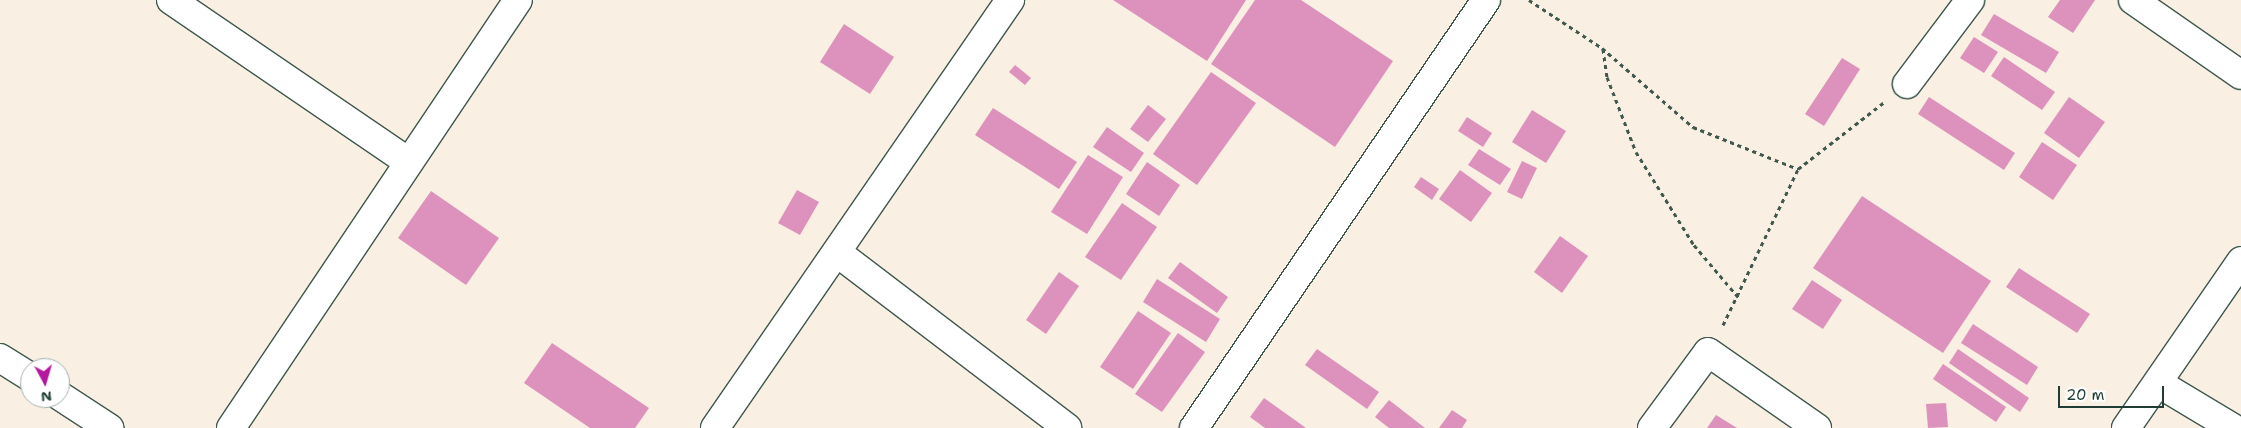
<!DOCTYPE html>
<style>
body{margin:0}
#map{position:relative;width:2241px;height:428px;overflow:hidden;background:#f9efe2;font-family:"Shantell Sans",sans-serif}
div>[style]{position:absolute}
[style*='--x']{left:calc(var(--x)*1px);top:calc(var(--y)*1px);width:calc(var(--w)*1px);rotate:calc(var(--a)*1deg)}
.building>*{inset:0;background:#dc92bc}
.path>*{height:3px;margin-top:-1.5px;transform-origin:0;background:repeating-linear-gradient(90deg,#40584e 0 4px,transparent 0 8px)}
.roads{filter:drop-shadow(1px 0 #40584e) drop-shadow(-1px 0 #40584e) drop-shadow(0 1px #40584e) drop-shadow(0 -1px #40584e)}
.minor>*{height:28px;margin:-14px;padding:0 14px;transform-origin:14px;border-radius:14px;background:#fff}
span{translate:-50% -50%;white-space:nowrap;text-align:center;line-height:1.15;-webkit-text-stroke:4px #fff;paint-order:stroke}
.north{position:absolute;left:20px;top:358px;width:50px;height:50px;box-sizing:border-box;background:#fff;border:1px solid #a5b1ae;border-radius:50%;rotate:174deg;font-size:14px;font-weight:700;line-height:20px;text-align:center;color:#1f3d34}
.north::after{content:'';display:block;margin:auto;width:18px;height:22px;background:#b5179e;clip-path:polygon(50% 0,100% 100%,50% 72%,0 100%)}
.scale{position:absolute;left:2058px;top:386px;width:106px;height:22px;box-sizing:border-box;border:2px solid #1f3d34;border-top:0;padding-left:6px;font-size:15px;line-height:18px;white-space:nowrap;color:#1f3d34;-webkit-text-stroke:4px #fff;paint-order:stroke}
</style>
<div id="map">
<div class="building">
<div style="clip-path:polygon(1113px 0,1246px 0,1207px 61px)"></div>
<div style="clip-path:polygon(1255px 0,1301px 0,1393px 61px,1335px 147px,1211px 64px)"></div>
<div style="clip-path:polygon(2060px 0,2095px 0,2073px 33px,2048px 17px)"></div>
<div style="clip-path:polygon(1994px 14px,2059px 52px,2046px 73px,1981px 35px)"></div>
<div style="clip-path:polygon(844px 24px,894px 57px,870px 94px,820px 62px)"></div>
<div style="clip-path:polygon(1974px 37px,1998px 52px,1984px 73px,1960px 58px)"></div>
<div style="clip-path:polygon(2004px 57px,2055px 92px,2042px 110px,1991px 76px)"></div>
<div style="clip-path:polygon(1842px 58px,1860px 69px,1824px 126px,1805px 114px)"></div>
<div style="clip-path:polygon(1015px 65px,1031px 78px,1025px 85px,1009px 72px)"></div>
<div style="clip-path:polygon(1211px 72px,1256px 103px,1197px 185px,1153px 154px)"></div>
<div style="clip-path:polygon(1929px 97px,2015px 153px,2004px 170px,1918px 114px)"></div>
<div style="clip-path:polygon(2069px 97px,2105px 122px,2079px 158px,2044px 133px)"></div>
<div style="clip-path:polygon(1148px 105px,1166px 119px,1148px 142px,1130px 129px)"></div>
<div style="clip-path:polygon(993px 108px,1077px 162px,1059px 189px,975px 135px)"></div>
<div style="clip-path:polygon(1532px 110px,1566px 131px,1546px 163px,1512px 142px)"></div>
<div style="clip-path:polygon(1467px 117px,1492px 133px,1483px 147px,1458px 131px)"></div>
<div style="clip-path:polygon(1107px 127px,1144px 153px,1131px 172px,1093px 147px)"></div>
<div style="clip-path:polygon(2042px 142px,2077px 165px,2053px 200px,2019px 177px)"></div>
<div style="clip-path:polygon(1479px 149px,1511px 169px,1500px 185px,1468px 165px)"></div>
<div style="clip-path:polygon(1088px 155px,1123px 177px,1087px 234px,1051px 212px)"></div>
<div style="clip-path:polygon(1522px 161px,1537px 168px,1522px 199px,1507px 192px)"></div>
<div style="clip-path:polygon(1147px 162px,1180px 185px,1159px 216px,1126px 194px)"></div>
<div style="clip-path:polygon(1460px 170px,1492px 193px,1471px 222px,1439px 199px)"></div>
<div style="clip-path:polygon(1421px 177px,1439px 189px,1432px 200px,1414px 187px)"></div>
<div style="clip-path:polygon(797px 190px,819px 202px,800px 235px,778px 223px)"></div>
<div style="clip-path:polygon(431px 191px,499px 238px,466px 285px,398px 238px)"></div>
<div style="clip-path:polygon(1862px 196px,1991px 281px,1943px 353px,1813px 268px)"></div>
<div style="clip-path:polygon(1122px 203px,1157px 227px,1121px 280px,1085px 257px)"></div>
<div style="clip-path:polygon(1560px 236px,1588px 256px,1562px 293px,1534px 272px)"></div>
<div style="clip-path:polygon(1180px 262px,1228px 297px,1217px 313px,1168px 278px)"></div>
<div style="clip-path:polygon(2019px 268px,2090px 314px,2077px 333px,2006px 287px)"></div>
<div style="clip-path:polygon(1059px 272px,1079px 286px,1046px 334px,1026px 320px)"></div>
<div style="clip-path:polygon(1157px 279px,1220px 319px,1206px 342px,1143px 302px)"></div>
<div style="clip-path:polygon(1812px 280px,1842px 300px,1823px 329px,1792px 309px)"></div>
<div style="clip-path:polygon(1138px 311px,1171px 333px,1133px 389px,1100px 367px)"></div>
<div style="clip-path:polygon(1973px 324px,2038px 367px,2027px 385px,1961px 343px)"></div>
<div style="clip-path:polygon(1178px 333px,1205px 352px,1162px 412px,1135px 394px)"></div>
<div style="clip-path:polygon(552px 343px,649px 408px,635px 428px,590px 428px,524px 383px)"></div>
<div style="clip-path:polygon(1317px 349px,1379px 392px,1367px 409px,1305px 365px)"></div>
<div style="clip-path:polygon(1958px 349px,2029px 398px,2020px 412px,1949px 363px)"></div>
<div style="clip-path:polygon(1943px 364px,2006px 407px,1996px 422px,1933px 379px)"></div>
<div style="clip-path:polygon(1264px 398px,1306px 428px,1265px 428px,1250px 417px)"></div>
<div style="clip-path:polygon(1389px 400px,1425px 428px,1389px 428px,1375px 417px)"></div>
<div style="clip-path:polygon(1946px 403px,1948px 427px,1928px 428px,1926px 404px)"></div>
<div style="clip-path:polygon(1452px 410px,1467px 420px,1462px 428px,1439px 428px)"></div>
<div style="clip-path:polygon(1716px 415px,1737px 428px,1707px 428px)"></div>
</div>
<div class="path">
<div style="--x:1529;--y:0;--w:87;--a:33.3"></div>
<div style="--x:1602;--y:48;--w:121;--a:41"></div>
<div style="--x:1693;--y:127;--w:113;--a:21.8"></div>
<div style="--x:1603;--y:49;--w:28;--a:82"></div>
<div style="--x:1607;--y:77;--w:80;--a:68.9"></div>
<div style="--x:1636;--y:152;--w:110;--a:58.1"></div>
<div style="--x:1694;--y:245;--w:70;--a:49.7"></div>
<div style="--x:1723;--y:325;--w:173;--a:-64.3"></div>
<div style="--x:1798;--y:169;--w:108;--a:-37.8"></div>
</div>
<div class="roads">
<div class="minor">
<div style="--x:171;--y:0;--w:286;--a:34.3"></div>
<div style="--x:2133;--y:0;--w:131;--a:34.8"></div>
<div style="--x:1907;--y:84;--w:105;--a:-53.1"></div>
<div style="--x:839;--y:254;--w:287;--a:37.3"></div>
<div style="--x:0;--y:358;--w:36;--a:32"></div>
<div style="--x:2158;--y:383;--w:87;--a:31"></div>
<div style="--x:60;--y:396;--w:59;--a:33.1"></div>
<div style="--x:231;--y:428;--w:515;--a:-56.16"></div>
<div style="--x:715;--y:428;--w:520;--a:-55.42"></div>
<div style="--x:1194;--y:428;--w:518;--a:-55.7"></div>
<div style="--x:1652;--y:428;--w:94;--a:-53.6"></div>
<div style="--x:1708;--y:352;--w:133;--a:34.9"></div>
<div style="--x:2126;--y:428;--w:203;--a:-55.4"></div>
</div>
</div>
<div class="north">N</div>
<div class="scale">20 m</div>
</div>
